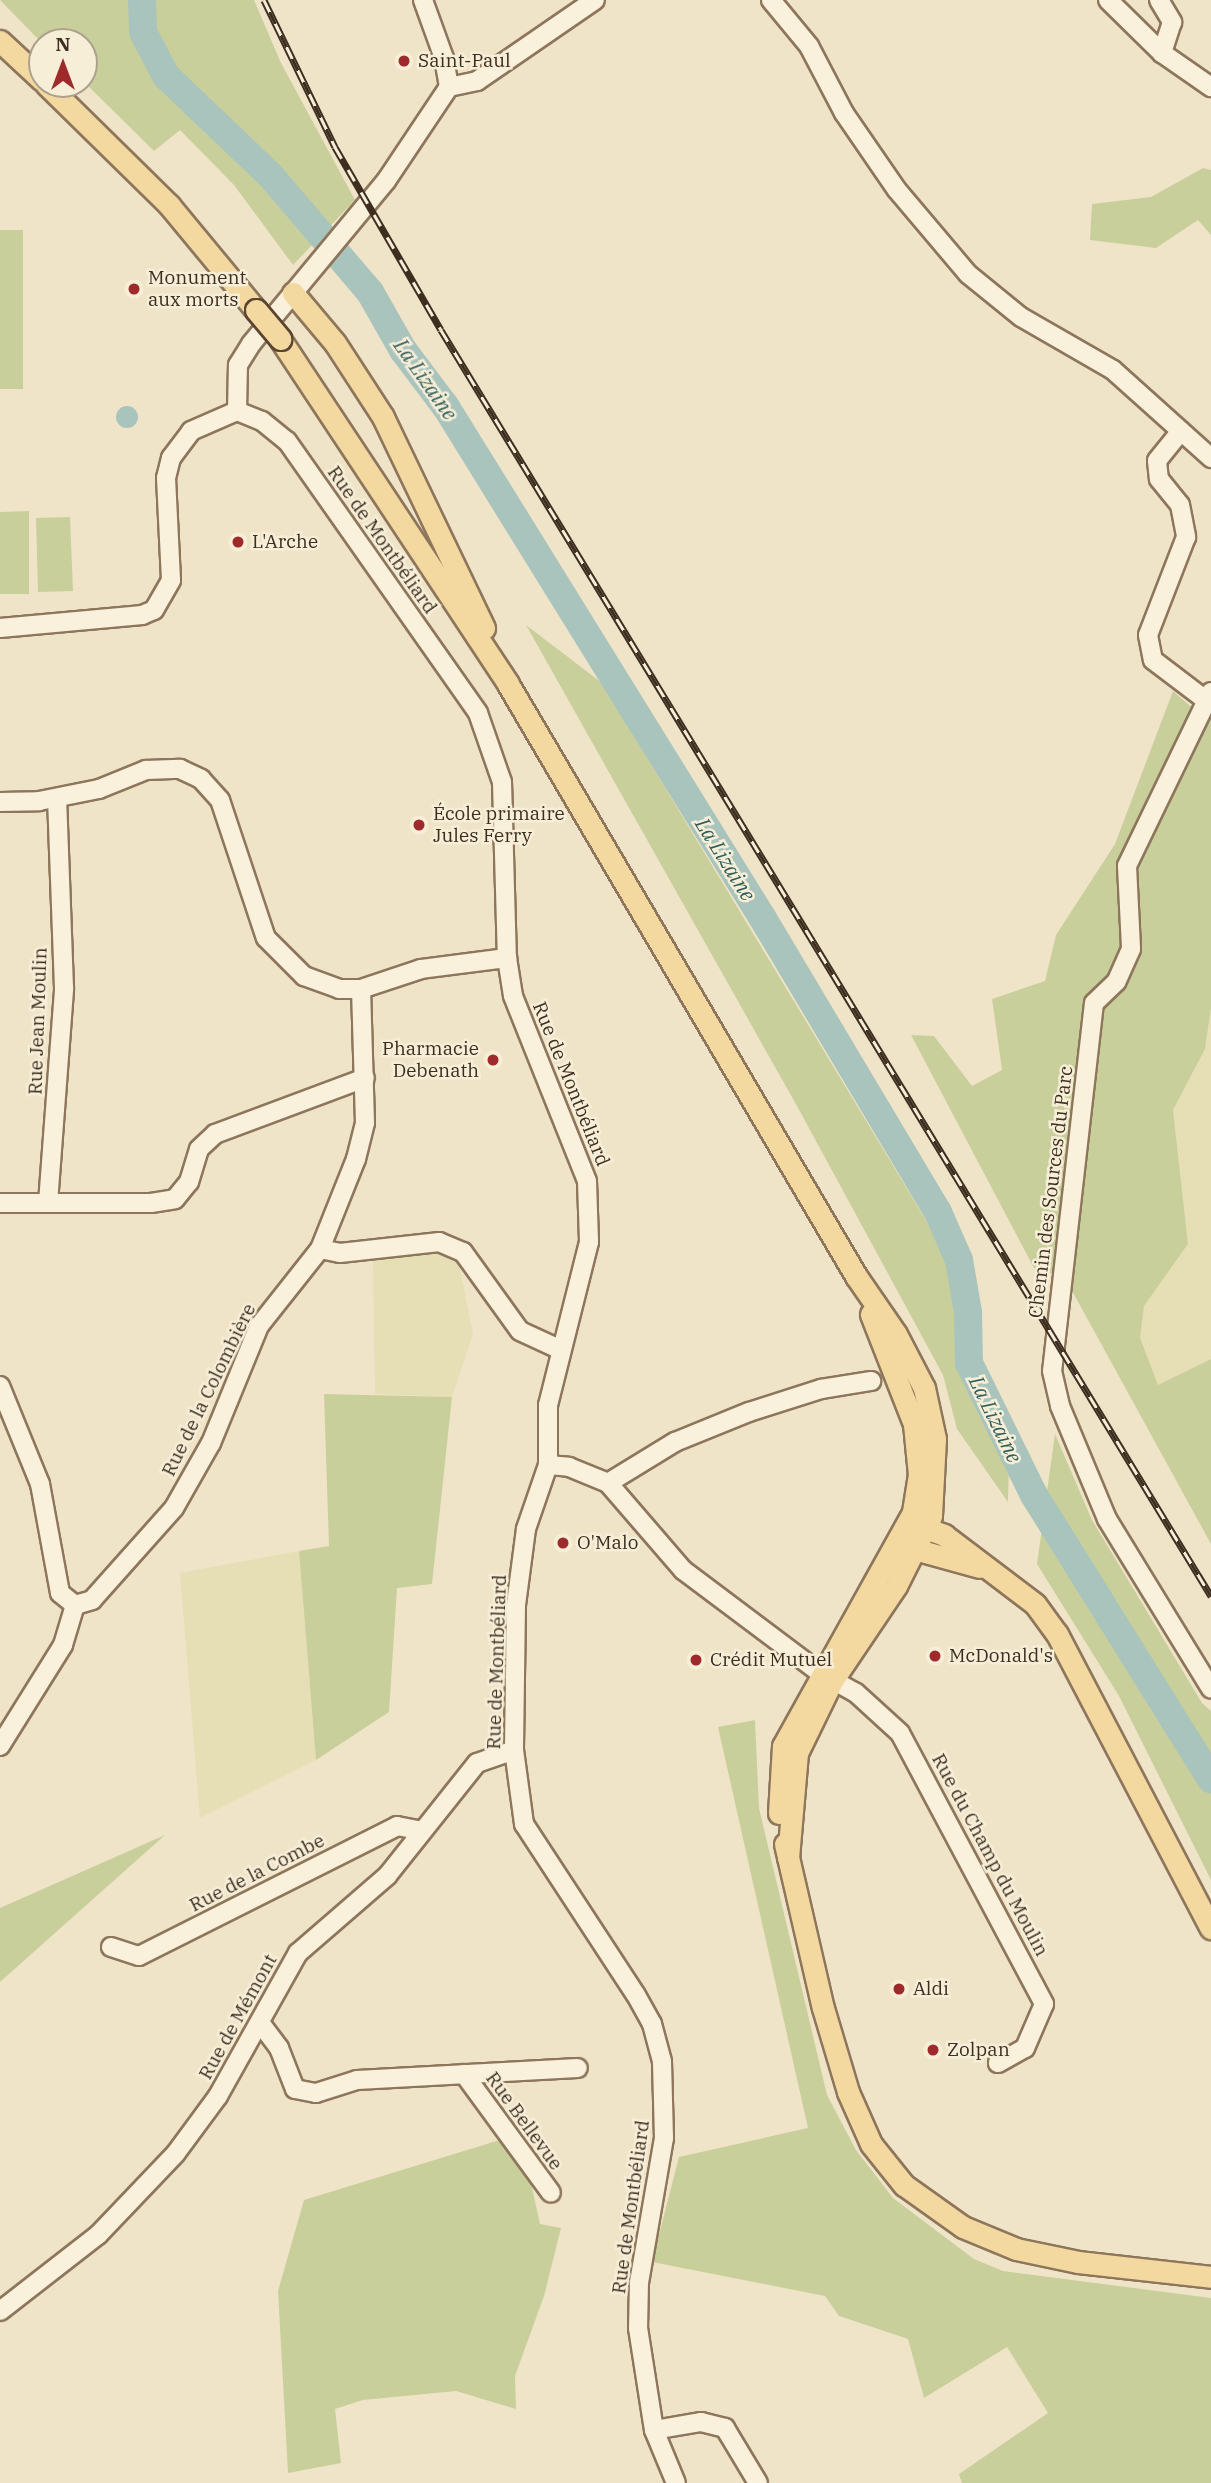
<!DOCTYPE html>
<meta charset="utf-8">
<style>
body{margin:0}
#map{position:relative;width:1211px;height:2483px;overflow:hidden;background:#f0e4c8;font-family:"IBM Plex Serif",serif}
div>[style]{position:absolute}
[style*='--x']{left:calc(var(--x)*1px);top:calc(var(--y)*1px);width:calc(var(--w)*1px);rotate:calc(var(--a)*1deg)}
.farmland>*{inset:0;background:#e6deb5}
.green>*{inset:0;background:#c9cf9b}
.water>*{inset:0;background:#a9c4bc}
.round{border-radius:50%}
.river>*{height:28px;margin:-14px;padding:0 14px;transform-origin:14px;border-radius:14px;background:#a9c4bc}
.roads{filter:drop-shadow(2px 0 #8d765c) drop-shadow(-2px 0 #8d765c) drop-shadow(0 2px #8d765c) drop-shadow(0 -2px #8d765c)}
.minor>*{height:18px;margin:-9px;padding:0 9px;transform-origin:9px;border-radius:9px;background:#faf1dc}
.major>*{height:21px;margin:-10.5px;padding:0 10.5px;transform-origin:10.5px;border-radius:10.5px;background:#f3d9a0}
.rail>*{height:7px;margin-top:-3.5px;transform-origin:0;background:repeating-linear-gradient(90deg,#f7eed8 0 13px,#3d2e20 0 26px);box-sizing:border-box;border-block:2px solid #3d2e20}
.bridges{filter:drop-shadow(2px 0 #5b4430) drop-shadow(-2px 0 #5b4430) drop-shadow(0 2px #5b4430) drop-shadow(0 -2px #5b4430)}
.major-bridge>*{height:21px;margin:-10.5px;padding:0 10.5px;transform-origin:10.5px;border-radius:10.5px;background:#f3d9a0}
.dots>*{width:19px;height:19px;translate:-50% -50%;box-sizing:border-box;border:4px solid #f7eed8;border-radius:50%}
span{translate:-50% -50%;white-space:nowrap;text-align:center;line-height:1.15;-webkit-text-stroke:5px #f7eed8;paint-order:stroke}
.poi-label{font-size:19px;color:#3d2e20}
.left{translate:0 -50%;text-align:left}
.right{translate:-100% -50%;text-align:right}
.street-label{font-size:19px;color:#3d2e20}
.water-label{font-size:21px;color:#2f5d5a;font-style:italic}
.north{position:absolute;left:28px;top:28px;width:70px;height:70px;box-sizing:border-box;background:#f7eed8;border:2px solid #ada18e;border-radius:50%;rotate:0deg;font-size:19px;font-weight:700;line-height:28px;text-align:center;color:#3d2e20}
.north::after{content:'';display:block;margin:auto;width:24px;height:32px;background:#9e2a2b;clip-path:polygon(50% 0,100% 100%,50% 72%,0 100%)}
</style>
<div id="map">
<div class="farmland">
<div style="clip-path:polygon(1211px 1008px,1211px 1359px,1158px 1386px,1140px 1339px,1144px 1306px,1188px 1244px,1173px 1110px,1205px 1049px)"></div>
<div style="clip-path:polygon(440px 1251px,459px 1264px,473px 1334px,452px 1397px,375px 1394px,373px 1258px)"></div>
<div style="clip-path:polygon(299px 1551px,316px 1760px,200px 1818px,180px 1573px)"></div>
</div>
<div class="green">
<div style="clip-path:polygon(0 0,254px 0,281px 63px,355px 200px,293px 265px,234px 185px,180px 130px,154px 151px,84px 82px,84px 42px,42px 43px)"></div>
<div style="clip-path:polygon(1203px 168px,1211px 170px,1211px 235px,1198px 220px,1156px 248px,1090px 240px,1092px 204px,1151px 197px)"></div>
<div style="clip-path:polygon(0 230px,23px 230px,23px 389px,0 389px)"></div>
<div style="clip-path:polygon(29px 511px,29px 594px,0 594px,0 512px)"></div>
<div style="clip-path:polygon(70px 517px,73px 591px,38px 592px,36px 518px)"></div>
<div style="clip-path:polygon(526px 625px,602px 683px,941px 1245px,954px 1288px,957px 1351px,967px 1387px,1009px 1462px,1008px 1502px,957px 1429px,943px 1375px,797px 1106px)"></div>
<div style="clip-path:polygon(1173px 691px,1204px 718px,1211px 705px,1211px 1008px,1205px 1049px,1173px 1110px,1188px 1244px,1144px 1306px,1140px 1338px,1158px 1385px,1211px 1359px,1211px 1544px,1065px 1278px,1034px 1268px,911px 1035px,934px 1036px,972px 1086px,1002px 1070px,992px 999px,1045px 981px,1056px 935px,1115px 844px)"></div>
<div style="clip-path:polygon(324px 1394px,452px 1397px,432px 1584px,397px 1588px,389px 1712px,316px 1760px,299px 1551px,329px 1546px)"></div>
<div style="clip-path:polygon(1055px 1434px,1092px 1520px,1202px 1703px,1211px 1711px,1211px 1880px,1119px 1696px,1037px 1564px)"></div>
<div style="clip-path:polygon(755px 1720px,759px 1808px,827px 2095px,856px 2150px,893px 2198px,974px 2259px,1003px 2271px,1211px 2298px,1211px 2483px,962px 2483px,959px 2474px,1048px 2413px,1007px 2347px,924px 2398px,908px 2339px,839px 2316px,825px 2296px,652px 2262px,679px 2157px,808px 2128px,718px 1727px)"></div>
<div style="clip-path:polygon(165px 1835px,0 1982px,0 1908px)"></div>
<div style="clip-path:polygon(503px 2139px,529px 2174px,540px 2224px,561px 2228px,544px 2296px,515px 2376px,516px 2409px,456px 2391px,363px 2400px,335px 2409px,341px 2463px,288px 2473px,278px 2291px,304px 2200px)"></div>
</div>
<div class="water">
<div class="round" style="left:116px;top:406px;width:22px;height:22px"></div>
</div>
<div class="river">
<div style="--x:142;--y:0;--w:32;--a:88"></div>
<div style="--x:143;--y:32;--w:50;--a:62.4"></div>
<div style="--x:166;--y:76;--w:144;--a:43.6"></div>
<div style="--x:270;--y:175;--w:154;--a:49.5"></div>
<div style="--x:370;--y:292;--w:67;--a:60.4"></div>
<div style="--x:403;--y:350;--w:71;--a:53"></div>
<div style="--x:446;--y:407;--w:600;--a:58.22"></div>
<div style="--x:762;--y:917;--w:344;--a:59.2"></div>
<div style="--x:938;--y:1212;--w:52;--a:66.4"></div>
<div style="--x:959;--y:1260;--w:53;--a:80.2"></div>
<div style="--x:968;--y:1312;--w:51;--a:88.9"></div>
<div style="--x:969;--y:1363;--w:147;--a:63.8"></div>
<div style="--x:1034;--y:1495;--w:335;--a:58.1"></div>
</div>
<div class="roads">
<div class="minor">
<div style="--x:771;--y:0;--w:60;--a:50.4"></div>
<div style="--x:809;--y:46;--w:76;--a:62.4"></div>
<div style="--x:844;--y:113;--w:93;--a:55.5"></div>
<div style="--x:897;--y:190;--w:110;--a:49.8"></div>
<div style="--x:968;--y:274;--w:68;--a:39.1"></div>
<div style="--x:1021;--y:317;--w:106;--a:29.9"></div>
<div style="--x:1113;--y:370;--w:132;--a:41.9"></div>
<div style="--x:1108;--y:0;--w:76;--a:44.5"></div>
<div style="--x:1162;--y:53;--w:60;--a:34.8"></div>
<div style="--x:1159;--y:0;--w:26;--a:59"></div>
<div style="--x:1172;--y:22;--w:33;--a:108"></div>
<div style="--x:449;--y:87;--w:29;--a:-12"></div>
<div style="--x:477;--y:81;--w:143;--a:-34.5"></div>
<div style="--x:237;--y:411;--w:27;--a:22"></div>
<div style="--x:262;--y:421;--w:32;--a:39"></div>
<div style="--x:287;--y:441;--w:332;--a:54.9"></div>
<div style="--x:478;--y:713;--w:73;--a:70.8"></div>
<div style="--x:502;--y:782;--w:176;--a:88.4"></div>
<div style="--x:507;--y:958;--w:38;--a:81"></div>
<div style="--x:513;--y:996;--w:199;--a:68.2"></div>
<div style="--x:587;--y:1181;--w:61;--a:88.1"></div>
<div style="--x:589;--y:1242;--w:168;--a:104.1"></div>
<div style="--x:548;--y:1405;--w:60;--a:90"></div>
<div style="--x:548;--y:1465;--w:68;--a:109"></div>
<div style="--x:526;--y:1529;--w:77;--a:97.5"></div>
<div style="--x:516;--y:1605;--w:145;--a:90.8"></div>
<div style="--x:514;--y:1750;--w:75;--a:82.3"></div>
<div style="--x:524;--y:1824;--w:204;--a:56.8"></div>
<div style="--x:636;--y:1995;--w:33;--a:61"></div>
<div style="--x:652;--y:2024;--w:39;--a:75"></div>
<div style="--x:662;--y:2062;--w:76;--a:88.5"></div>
<div style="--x:664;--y:2138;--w:146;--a:99.8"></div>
<div style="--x:639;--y:2282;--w:46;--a:91.2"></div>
<div style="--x:638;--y:2328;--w:103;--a:81.1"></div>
<div style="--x:654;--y:2430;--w:57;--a:67.5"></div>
<div style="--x:237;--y:411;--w:46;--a:-88.8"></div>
<div style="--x:238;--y:365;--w:25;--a:-58"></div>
<div style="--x:251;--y:344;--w:212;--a:-50.4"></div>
<div style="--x:386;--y:181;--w:113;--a:-56.2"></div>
<div style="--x:449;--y:87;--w:29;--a:-100"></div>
<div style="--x:444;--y:58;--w:62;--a:-109.9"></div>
<div style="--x:1181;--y:431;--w:38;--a:129"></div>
<div style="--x:1157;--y:461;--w:18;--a:84"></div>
<div style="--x:1159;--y:479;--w:33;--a:51"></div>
<div style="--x:1180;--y:505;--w:33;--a:79"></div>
<div style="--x:1186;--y:537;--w:105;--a:111.2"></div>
<div style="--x:1148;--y:635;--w:25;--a:79"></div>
<div style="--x:1153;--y:660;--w:68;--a:37.2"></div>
<div style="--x:0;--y:628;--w:143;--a:-5.2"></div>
<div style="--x:142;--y:615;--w:13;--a:-23"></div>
<div style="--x:154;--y:610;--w:34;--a:-60"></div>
<div style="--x:171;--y:580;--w:102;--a:-92.8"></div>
<div style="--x:166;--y:478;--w:21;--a:-76"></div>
<div style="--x:171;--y:458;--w:34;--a:-53"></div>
<div style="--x:191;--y:431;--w:50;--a:-23.5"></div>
<div style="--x:1211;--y:692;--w:193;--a:115.8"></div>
<div style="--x:1127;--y:866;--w:83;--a:87.2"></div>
<div style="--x:1131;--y:949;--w:36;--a:114"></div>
<div style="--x:1116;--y:982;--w:30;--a:136"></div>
<div style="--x:1094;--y:1003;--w:370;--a:96.5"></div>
<div style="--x:1052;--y:1371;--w:36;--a:77"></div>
<div style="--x:1060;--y:1406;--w:122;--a:67.4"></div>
<div style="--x:1107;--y:1519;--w:199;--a:58.5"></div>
<div style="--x:0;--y:802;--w:39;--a:-1"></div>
<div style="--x:39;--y:801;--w:61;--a:-11.3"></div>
<div style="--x:99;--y:789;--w:51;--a:-22"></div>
<div style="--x:146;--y:770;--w:34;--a:-2"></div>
<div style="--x:180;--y:769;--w:23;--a:25"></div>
<div style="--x:201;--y:779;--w:28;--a:48"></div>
<div style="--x:220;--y:800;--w:145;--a:71.6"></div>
<div style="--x:266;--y:938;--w:54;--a:45"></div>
<div style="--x:304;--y:976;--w:37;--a:20"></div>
<div style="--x:339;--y:989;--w:22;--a:0"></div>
<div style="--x:361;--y:989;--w:63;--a:-18.4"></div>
<div style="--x:421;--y:969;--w:87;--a:-7.3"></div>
<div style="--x:0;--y:1203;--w:151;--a:0"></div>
<div style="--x:151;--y:1203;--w:24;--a:-9"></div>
<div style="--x:175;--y:1199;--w:22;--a:-51"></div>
<div style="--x:189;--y:1182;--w:34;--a:-73"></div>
<div style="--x:199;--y:1149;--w:22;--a:-43"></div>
<div style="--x:215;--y:1134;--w:160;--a:-20.5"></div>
<div style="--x:48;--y:1203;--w:216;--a:-85.7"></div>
<div style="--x:64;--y:988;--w:190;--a:-92.1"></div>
<div style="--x:320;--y:1249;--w:97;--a:-68.2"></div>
<div style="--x:356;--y:1159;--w:37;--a:-76"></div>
<div style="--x:365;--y:1123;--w:134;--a:-91.7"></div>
<div style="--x:0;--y:1386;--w:106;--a:67.8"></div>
<div style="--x:40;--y:1484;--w:111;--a:79.6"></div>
<div style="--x:60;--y:1593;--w:19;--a:39"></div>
<div style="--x:548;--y:1465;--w:21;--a:5"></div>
<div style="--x:569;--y:1467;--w:42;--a:22.3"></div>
<div style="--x:608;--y:1483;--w:115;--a:49.2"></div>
<div style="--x:683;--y:1570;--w:171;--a:36.9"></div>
<div style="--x:820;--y:1673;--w:41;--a:29.1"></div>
<div style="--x:856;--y:1693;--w:59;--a:42.3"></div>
<div style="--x:900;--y:1733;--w:307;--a:62"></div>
<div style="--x:1044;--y:2004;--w:48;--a:113.4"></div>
<div style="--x:1025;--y:2048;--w:31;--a:151"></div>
<div style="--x:608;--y:1483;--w:79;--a:-31.5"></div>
<div style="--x:675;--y:1442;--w:80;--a:-22.1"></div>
<div style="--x:749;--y:1412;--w:76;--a:-17.7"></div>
<div style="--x:821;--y:1389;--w:51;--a:-9.1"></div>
<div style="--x:0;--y:1746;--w:119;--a:-58"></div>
<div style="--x:63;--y:1645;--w:42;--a:-73.3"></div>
<div style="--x:75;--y:1605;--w:18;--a:-16"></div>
<div style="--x:92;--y:1600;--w:123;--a:-48.3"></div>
<div style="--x:174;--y:1508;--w:75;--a:-60.4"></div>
<div style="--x:211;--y:1443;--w:126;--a:-67.7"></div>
<div style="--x:259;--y:1326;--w:98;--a:-51.6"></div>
<div style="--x:320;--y:1249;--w:20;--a:11"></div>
<div style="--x:340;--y:1253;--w:100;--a:-6.3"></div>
<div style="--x:439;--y:1242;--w:26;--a:23"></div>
<div style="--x:463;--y:1252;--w:97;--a:54.2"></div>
<div style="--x:520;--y:1331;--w:43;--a:24.8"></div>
<div style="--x:111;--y:1947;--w:29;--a:18"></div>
<div style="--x:139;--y:1956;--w:289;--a:-26.7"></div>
<div style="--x:397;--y:1826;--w:25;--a:11"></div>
<div style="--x:261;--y:2024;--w:30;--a:53"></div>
<div style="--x:279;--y:2048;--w:44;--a:68.7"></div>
<div style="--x:295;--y:2089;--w:21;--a:11"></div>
<div style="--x:316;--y:2093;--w:43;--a:-17.6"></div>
<div style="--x:357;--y:2080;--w:221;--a:-3.1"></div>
<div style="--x:464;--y:2074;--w:147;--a:53.8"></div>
<div style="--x:0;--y:2311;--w:124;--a:-37.8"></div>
<div style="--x:98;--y:2235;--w:113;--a:-46.4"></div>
<div style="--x:176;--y:2153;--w:71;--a:-53.6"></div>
<div style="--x:218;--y:2096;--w:164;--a:-60.8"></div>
<div style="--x:298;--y:1953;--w:118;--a:-40.9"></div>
<div style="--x:387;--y:1876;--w:144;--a:-51.5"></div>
<div style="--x:477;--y:1763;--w:39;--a:-19"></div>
<div style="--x:654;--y:2430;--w:48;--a:-9.7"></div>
<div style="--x:701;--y:2422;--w:25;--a:14"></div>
<div style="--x:725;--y:2428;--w:64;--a:59"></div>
</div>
<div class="major">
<div style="--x:0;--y:41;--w:57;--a:42.9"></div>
<div style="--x:46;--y:84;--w:173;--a:44.5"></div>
<div style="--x:169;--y:205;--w:136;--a:50.4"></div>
<div style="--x:293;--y:293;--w:65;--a:50"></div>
<div style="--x:335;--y:343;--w:88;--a:57"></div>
<div style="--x:383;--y:417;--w:234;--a:64.4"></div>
<div style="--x:280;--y:339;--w:414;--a:56.5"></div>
<div style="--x:508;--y:684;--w:687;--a:59.55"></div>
<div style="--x:856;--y:1276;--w:70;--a:55.4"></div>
<div style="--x:896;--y:1334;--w:61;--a:62.6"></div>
<div style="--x:924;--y:1388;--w:52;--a:77.8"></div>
<div style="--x:935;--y:1439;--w:77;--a:93"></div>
<div style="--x:931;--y:1516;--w:78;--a:116.6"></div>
<div style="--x:896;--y:1586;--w:115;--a:124"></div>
<div style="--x:832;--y:1681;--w:80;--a:115.9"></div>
<div style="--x:797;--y:1753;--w:105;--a:94.9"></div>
<div style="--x:914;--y:1524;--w:32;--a:20"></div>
<div style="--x:944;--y:1535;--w:114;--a:37.2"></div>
<div style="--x:1035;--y:1604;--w:37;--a:54"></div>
<div style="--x:1057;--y:1634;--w:332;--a:62.4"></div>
<div style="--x:903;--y:1546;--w:79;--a:15.4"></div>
<div style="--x:779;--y:1813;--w:67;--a:-86.6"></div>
<div style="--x:783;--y:1746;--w:268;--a:-60.9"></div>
<div style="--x:913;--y:1512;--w:37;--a:-81"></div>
<div style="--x:919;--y:1475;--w:51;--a:-95.6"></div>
<div style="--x:914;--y:1424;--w:118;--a:-111.4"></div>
<div style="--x:785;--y:1844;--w:168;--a:77"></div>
<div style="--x:823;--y:2008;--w:88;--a:73.4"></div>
<div style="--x:848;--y:2092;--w:57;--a:66.1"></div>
<div style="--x:871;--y:2144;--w:53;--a:51.2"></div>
<div style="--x:904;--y:2185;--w:72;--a:35.4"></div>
<div style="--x:963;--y:2227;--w:57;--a:22.5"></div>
<div style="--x:1016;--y:2249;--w:63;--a:11.8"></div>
<div style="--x:1078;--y:2262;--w:134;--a:6.4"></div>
</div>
</div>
<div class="rail">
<div style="--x:264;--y:0;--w:163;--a:64.2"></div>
<div style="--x:335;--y:147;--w:211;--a:59.9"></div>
<div style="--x:441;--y:330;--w:1482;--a:58.69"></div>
</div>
<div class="bridges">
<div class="major-bridge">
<div style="--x:256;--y:310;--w:38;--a:50"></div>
</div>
</div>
<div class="dots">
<div style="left:404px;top:61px;background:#9e2a2b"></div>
<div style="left:134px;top:289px;background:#9e2a2b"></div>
<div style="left:238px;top:542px;background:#9e2a2b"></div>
<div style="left:419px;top:825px;background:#9e2a2b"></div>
<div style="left:493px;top:1060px;background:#9e2a2b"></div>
<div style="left:563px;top:1543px;background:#9e2a2b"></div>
<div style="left:935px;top:1656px;background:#9e2a2b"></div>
<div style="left:696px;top:1660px;background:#9e2a2b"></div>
<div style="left:899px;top:1989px;background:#9e2a2b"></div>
<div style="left:933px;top:2050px;background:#9e2a2b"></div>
</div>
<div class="poi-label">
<span class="left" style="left:418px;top:61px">Saint-Paul</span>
<span class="left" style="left:148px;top:289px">Monument<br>aux morts</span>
<span class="left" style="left:252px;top:542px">L'Arche</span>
<span class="left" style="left:433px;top:825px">École primaire<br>Jules Ferry</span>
<span class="right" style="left:479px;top:1060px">Pharmacie<br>Debenath</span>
<span class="left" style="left:577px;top:1543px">O'Malo</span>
<span class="left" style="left:949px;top:1656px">McDonald's</span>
<span class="left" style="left:710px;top:1660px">Crédit Mutuel</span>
<span class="left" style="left:913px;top:1989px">Aldi</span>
<span class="left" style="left:947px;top:2050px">Zolpan</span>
</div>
<div class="street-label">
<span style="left:382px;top:540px;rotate:55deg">Rue de Montbéliard</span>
<span style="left:38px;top:1021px;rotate:-88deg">Rue Jean Moulin</span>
<span style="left:571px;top:1084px;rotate:68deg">Rue de Montbéliard</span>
<span style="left:1051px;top:1192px;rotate:-83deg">Chemin des Sources du Parc</span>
<span style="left:209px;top:1390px;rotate:-64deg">Rue de la Colombière</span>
<span style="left:497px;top:1662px;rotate:-88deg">Rue de Montbéliard</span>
<span style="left:990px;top:1855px;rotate:62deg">Rue du Champ du Moulin</span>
<span style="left:257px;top:1873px;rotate:-27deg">Rue de la Combe</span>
<span style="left:238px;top:2017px;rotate:-61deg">Rue de Mémont</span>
<span style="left:524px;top:2121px;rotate:54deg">Rue Bellevue</span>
<span style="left:631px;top:2207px;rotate:-82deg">Rue de Montbéliard</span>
</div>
<div class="water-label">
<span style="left:426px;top:379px;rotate:55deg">La Lizaine</span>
<span style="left:726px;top:859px;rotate:58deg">La Lizaine</span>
<span style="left:996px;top:1419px;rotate:64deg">La Lizaine</span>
</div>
<div class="north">N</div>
</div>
